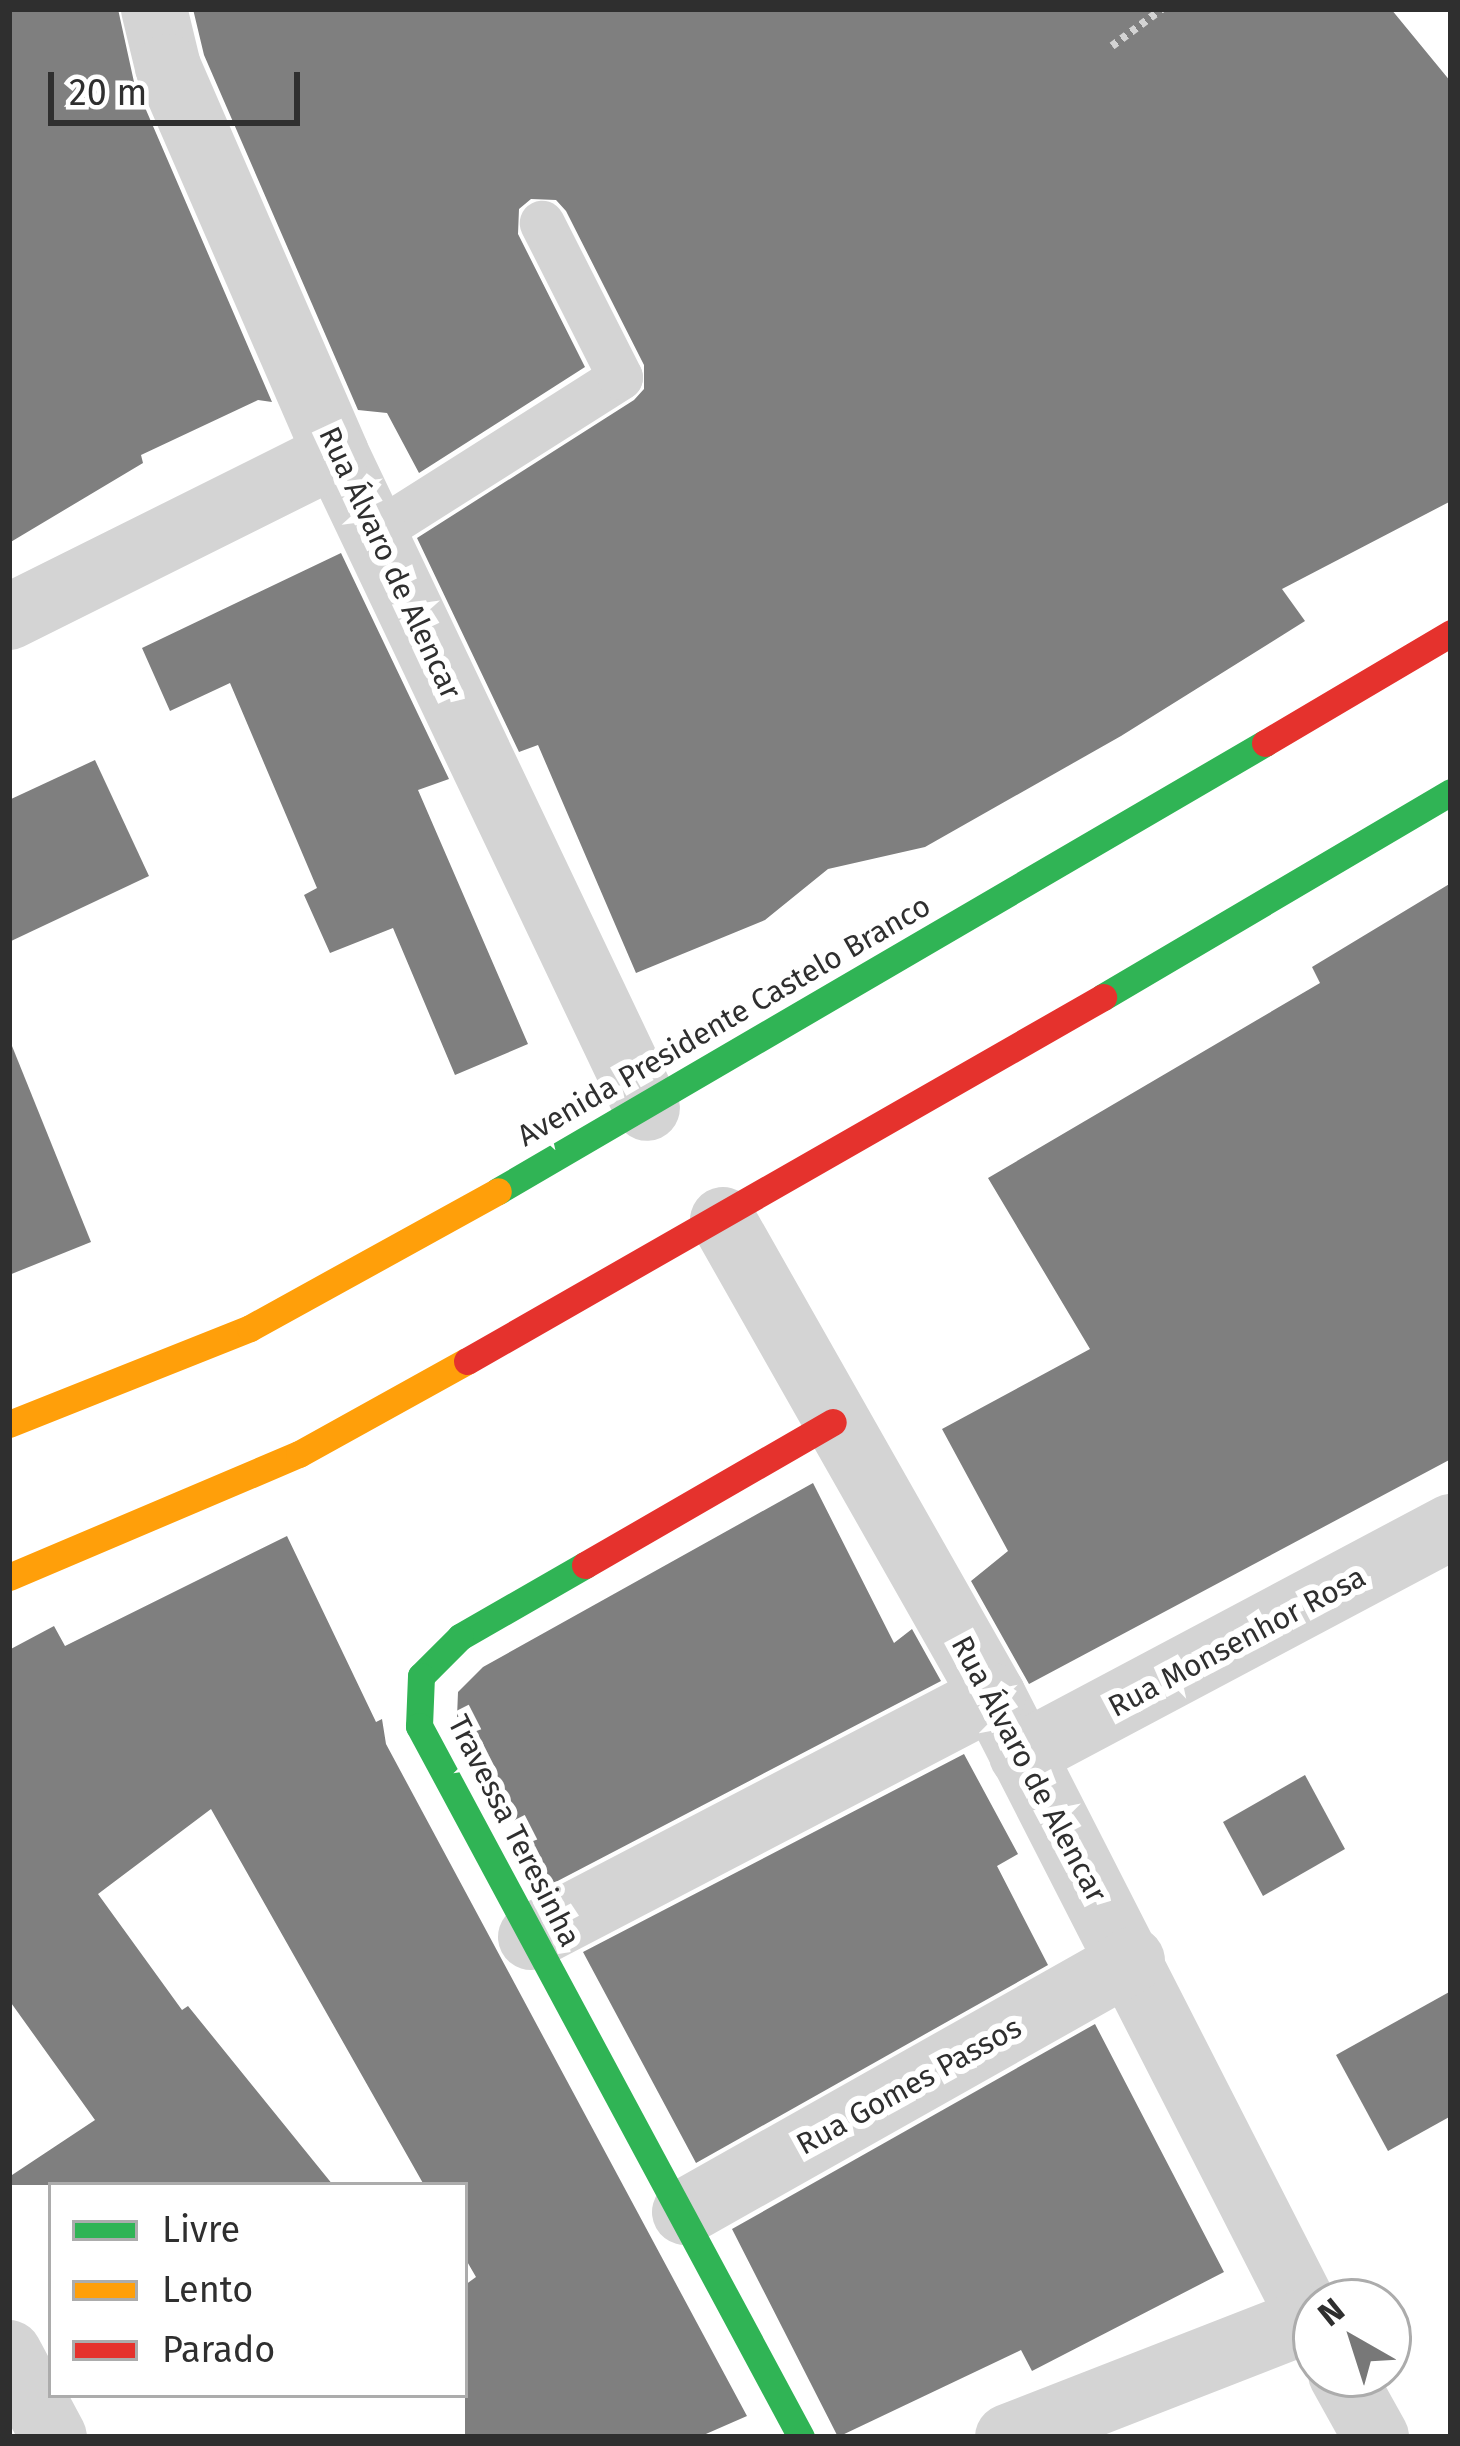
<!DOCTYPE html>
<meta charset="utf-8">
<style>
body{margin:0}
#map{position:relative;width:1460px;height:2446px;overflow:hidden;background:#fff;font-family:"Fira Sans",sans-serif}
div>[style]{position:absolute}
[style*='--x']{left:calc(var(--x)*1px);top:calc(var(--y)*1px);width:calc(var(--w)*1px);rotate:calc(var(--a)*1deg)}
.building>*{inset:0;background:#7f7f7f}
.path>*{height:8px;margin-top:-4px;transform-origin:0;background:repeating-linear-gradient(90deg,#d3d3d3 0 6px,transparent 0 12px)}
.lane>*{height:45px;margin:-22.5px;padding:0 22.5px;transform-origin:22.5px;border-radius:22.5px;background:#d4d4d4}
.street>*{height:66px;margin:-33px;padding:0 33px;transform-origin:33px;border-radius:33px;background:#d4d4d4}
.fast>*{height:27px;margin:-13.5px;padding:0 13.5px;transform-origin:13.5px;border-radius:13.5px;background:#30b455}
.slow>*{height:27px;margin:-13.5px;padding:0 13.5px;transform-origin:13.5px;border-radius:13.5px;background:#ff9f0a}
.jam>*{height:27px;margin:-13.5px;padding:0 13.5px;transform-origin:13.5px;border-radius:13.5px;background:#e5322d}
span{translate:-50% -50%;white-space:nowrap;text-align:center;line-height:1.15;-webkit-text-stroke:12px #fff;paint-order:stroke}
.street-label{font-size:30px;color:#2f2f2f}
.frame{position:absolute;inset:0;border:12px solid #2f2f2f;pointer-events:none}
.legend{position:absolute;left:48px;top:2182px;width:420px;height:216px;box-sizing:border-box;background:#fff;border:3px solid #acacac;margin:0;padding:15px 21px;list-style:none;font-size:36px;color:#2f2f2f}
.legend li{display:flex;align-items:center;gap:24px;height:60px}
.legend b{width:60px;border:3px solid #acacac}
.north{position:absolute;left:1292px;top:2278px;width:120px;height:120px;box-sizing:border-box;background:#fff;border:3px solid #acacac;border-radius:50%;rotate:321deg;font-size:33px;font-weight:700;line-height:48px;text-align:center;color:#2f2f2f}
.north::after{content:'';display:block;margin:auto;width:42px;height:54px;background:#787878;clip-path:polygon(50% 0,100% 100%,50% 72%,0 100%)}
.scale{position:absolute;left:48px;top:72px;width:252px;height:54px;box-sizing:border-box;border:6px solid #2f2f2f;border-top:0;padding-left:15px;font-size:36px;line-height:42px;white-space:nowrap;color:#2f2f2f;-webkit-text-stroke:9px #fff;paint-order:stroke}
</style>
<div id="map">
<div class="building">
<div style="clip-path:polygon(9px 9px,118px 9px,134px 82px,272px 402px,258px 400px,141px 455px,143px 463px,9px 543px)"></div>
<div style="clip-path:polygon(193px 9px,1391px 9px,1451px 82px,1451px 501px,1282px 589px,1305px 621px,1121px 736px,925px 847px,828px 869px,765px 920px,636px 973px,538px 745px,519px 752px,417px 538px,634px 400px,644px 389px,644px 365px,566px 211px,556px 200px,531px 199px,519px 209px,518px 234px,585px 367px,419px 473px,387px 413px,358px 410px,204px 55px)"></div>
<div style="clip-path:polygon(341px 553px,449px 779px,418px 790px,528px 1044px,455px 1075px,393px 928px,330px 953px,304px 895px,317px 888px,230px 683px,170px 711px,142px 648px)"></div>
<div style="clip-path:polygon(95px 760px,149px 876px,9px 942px,9px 800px)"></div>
<div style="clip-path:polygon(1451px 883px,1451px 1459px,1029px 1684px,971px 1581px,1008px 1551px,942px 1429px,1090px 1349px,988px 1178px,1320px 983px,1312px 967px)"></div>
<div style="clip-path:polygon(12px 1046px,91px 1242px,9px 1275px,9px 1047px)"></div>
<div style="clip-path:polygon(813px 1483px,894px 1643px,912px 1629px,941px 1681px,548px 1886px,457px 1717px,458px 1692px,483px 1667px)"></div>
<div style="clip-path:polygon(287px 1536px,376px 1722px,382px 1719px,386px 1744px,747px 2416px,699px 2437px,465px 2437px,465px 2285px,476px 2277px,465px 2258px,465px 2185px,424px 2185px,211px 1809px,98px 1894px,182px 2010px,188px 2006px,333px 2185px,9px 2185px,9px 2177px,95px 2120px,9px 2000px,9px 1650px,54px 1626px,65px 1646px)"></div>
<div style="clip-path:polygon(964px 1754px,1018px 1854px,997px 1866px,1048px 1965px,696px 2163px,583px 1952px)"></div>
<div style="clip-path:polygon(1305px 1775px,1345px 1849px,1263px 1896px,1223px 1822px)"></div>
<div style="clip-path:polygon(1451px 1991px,1451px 2116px,1388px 2151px,1336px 2055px)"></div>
<div style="clip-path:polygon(1095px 2024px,1224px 2272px,1032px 2371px,1021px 2350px,838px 2437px,732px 2229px)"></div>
</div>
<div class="path">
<div style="--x:1112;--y:46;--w:62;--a:-36.5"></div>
</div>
<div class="lane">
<div style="--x:376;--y:532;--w:289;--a:-32.4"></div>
<div style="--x:620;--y:377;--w:173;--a:-116.9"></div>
</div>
<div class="street">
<div style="--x:154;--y:9;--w:60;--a:76.4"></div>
<div style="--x:168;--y:67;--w:422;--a:66.5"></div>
<div style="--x:336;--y:454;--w:724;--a:64.57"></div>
<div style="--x:9;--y:617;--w:365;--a:-26.5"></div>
<div style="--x:723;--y:1220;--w:547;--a:60.44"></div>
<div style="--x:993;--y:1696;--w:711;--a:62.97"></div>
<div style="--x:1022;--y:1755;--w:486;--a:-28"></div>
<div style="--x:531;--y:1937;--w:521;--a:-27.55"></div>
<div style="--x:685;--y:2212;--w:513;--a:-29.41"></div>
<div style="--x:9;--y:2353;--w:95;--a:61.8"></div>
<div style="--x:1341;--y:2374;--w:72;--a:60.9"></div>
<div style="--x:1008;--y:2437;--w:324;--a:-21.3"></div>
</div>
<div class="fast">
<div style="--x:1103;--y:997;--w:404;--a:-30.5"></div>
<div style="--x:498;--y:1191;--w:888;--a:-30.29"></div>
<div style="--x:585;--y:1565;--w:144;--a:150.1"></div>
<div style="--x:460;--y:1637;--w:55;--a:135"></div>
<div style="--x:421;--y:1676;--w:50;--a:92.3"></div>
<div style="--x:419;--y:1726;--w:807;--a:61.75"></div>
</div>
<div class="slow">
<div style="--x:9;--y:1424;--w:259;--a:-21.7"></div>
<div style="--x:250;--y:1328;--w:283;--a:-28.9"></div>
<div style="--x:9;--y:1577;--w:315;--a:-23"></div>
<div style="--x:299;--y:1454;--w:192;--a:-29"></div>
</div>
<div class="jam">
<div style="--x:1265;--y:743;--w:216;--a:-30.6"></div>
<div style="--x:467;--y:1361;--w:733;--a:-29.78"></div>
<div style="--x:585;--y:1565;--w:286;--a:-30"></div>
</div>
<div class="street-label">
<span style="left:390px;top:563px;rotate:65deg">Rua Álvaro de Alencar</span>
<span style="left:724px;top:1021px;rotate:-30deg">Avenida Presidente Castelo Branco</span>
<span style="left:1237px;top:1642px;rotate:-28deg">Rua Monsenhor Rosa</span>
<span style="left:1029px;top:1769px;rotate:62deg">Rua Álvaro de Alencar</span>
<span style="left:514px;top:1831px;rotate:63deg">Travessa Teresinha</span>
<span style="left:909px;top:2086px;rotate:-29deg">Rua Gomes Passos</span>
</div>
<div class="frame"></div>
<ul class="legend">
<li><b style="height:15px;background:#30b455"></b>Livre</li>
<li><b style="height:15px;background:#ff9f0a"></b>Lento</li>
<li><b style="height:15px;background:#e5322d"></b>Parado</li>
</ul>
<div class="north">N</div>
<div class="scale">20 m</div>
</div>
